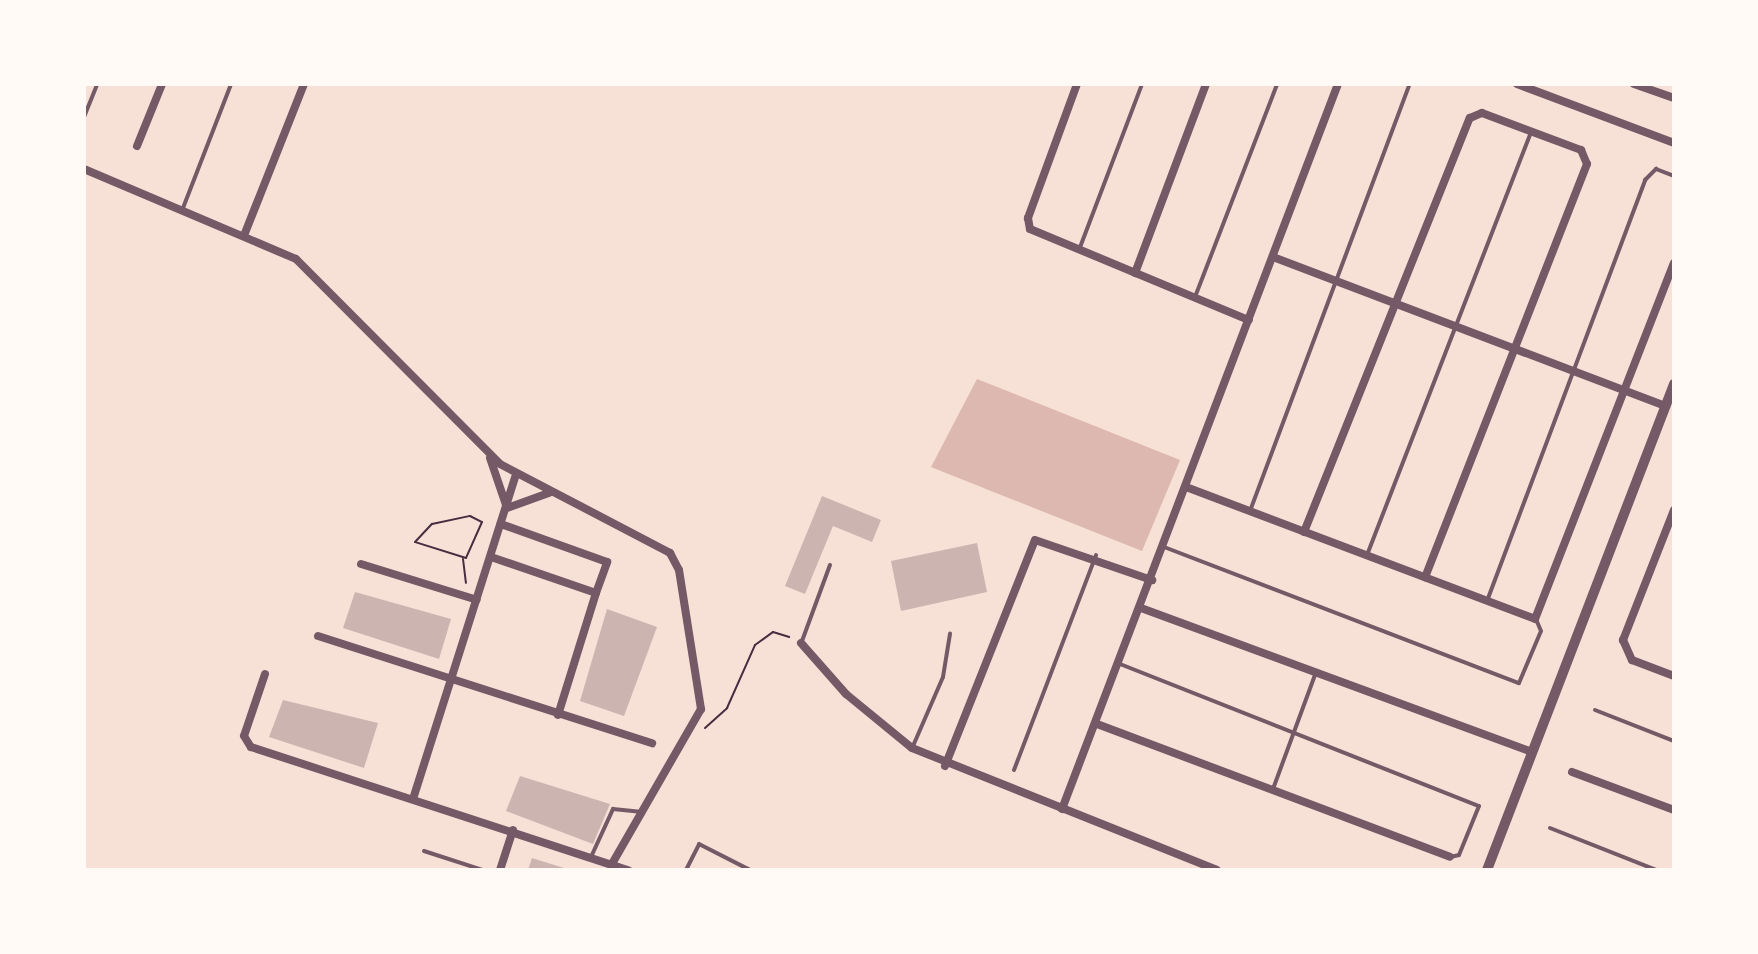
<!DOCTYPE html>
<style>
body{margin:0}
#map{position:relative;width:1758px;height:954px;overflow:hidden;background:#f7e1d7;font-family:Jost,sans-serif}
div>[style]{position:absolute}
[style*='--x']{left:calc(var(--x)*1px);top:calc(var(--y)*1px);width:calc(var(--w)*1px);rotate:calc(var(--a)*1deg)}
.water>*{inset:0;background:#dcb8b0}
.building>*{inset:0;background:#ccb4b1}
.path>*{height:2px;margin:-1px;padding:0 1px;transform-origin:1px;border-radius:1px;background:#4a2c40}
.service>*{height:4px;margin:-2px;padding:0 2px;transform-origin:2px;border-radius:2px;background:#755966}
.minor>*{height:8px;margin:-4px;padding:0 4px;transform-origin:4px;border-radius:4px;background:#755966}
.tertiary>*{height:10px;margin:-5px;padding:0 5px;transform-origin:5px;border-radius:5px;background:#755966}
span{translate:-50% -50%;white-space:nowrap;text-align:center;line-height:1.15;-webkit-text-stroke:7px #fffaf5;paint-order:stroke}
.frame{position:absolute;inset:0;border:86px solid #fffaf5;pointer-events:none}
</style>
<div id="map">
<div class="water">
<div style="clip-path:polygon(977px 379px,1180px 460px,1142px 551px,931px 467px)"></div>
</div>
<div class="building">
<div style="clip-path:polygon(822px 496px,881px 520px,872px 542px,833px 526px,805px 594px,785px 586px)"></div>
<div style="clip-path:polygon(977px 543px,987px 592px,901px 611px,891px 561px)"></div>
<div style="clip-path:polygon(355px 592px,451px 619px,439px 659px,343px 628px)"></div>
<div style="clip-path:polygon(607px 609px,657px 627px,624px 716px,580px 701px)"></div>
<div style="clip-path:polygon(283px 700px,378px 723px,364px 768px,269px 737px)"></div>
<div style="clip-path:polygon(520px 776px,610px 804px,593px 844px,506px 811px)"></div>
<div style="clip-path:polygon(532px 858px,567px 869px,567px 870px,528px 870px)"></div>
</div>
<div class="path">
<div style="--x:470;--y:516;--w:13;--a:27"></div>
<div style="--x:482;--y:522;--w:39;--a:114"></div>
<div style="--x:466;--y:558;--w:53;--a:-162.6"></div>
<div style="--x:415;--y:542;--w:25;--a:-47"></div>
<div style="--x:432;--y:524;--w:39;--a:-12"></div>
<div style="--x:463;--y:559;--w:24;--a:83"></div>
<div style="--x:705;--y:728;--w:30;--a:-42"></div>
<div style="--x:727;--y:708;--w:69;--a:-66"></div>
<div style="--x:755;--y:645;--w:22;--a:-36"></div>
<div style="--x:773;--y:632;--w:17;--a:17"></div>
</div>
<div class="service">
<div style="--x:84;--y:117;--w:35;--a:-68"></div>
<div style="--x:183;--y:208;--w:133;--a:-68.8"></div>
<div style="--x:1079;--y:250;--w:178;--a:-69.2"></div>
<div style="--x:1195;--y:297;--w:228;--a:-68.9"></div>
<div style="--x:1250;--y:511;--w:456;--a:-69.5"></div>
<div style="--x:1164;--y:547;--w:380;--a:21"></div>
<div style="--x:1519;--y:683;--w:56;--a:-67.1"></div>
<div style="--x:1541;--y:631;--w:13;--a:-113"></div>
<div style="--x:1367;--y:555;--w:453;--a:-68.8"></div>
<div style="--x:1487;--y:601;--w:450;--a:-69.4"></div>
<div style="--x:1645;--y:180;--w:16;--a:-45"></div>
<div style="--x:1656;--y:169;--w:19;--a:21"></div>
<div style="--x:802;--y:641;--w:81;--a:-69.8"></div>
<div style="--x:1120;--y:664;--w:386;--a:21.6"></div>
<div style="--x:1479;--y:806;--w:53;--a:112.2"></div>
<div style="--x:1459;--y:855;--w:9;--a:167"></div>
<div style="--x:1595;--y:710;--w:85;--a:21.4"></div>
<div style="--x:913;--y:746;--w:75;--a:-66.5"></div>
<div style="--x:943;--y:677;--w:44;--a:-80.8"></div>
<div style="--x:1014;--y:770;--w:230;--a:-69.1"></div>
<div style="--x:1273;--y:789;--w:125;--a:-69.8"></div>
<div style="--x:1550;--y:828;--w:114;--a:21.6"></div>
<div style="--x:424;--y:851;--w:62;--a:17.9"></div>
<div style="--x:591;--y:857;--w:53;--a:-65.4"></div>
<div style="--x:613;--y:809;--w:27;--a:6"></div>
<div style="--x:686;--y:870;--w:29;--a:-63"></div>
<div style="--x:699;--y:844;--w:57;--a:27"></div>
</div>
<div class="minor">
<div style="--x:1077;--y:84;--w:143;--a:110.1"></div>
<div style="--x:1028;--y:218;--w:11;--a:80"></div>
<div style="--x:1030;--y:229;--w:237;--a:22.6"></div>
<div style="--x:1517;--y:84;--w:168;--a:20.6"></div>
<div style="--x:1634;--y:84;--w:42;--a:19.3"></div>
<div style="--x:137;--y:146;--w:67;--a:-68"></div>
<div style="--x:84;--y:169;--w:230;--a:23"></div>
<div style="--x:296;--y:259;--w:289;--a:45.1"></div>
<div style="--x:500;--y:464;--w:192;--a:27.6"></div>
<div style="--x:670;--y:553;--w:19;--a:62"></div>
<div style="--x:679;--y:570;--w:141;--a:81"></div>
<div style="--x:701;--y:709;--w:179;--a:119.9"></div>
<div style="--x:245;--y:233;--w:160;--a:-68.4"></div>
<div style="--x:1273;--y:257;--w:419;--a:20.8"></div>
<div style="--x:1135;--y:273;--w:202;--a:-69.4"></div>
<div style="--x:490;--y:458;--w:50;--a:71.2"></div>
<div style="--x:1186;--y:487;--w:373;--a:20.7"></div>
<div style="--x:1535;--y:619;--w:382;--a:-68.7"></div>
<div style="--x:507;--y:508;--w:45;--a:-19.7"></div>
<div style="--x:1674;--y:510;--w:140;--a:111.4"></div>
<div style="--x:1623;--y:640;--w:22;--a:66"></div>
<div style="--x:1632;--y:660;--w:45;--a:20.9"></div>
<div style="--x:1304;--y:532;--w:446;--a:-68.2"></div>
<div style="--x:1470;--y:118;--w:13;--a:-23"></div>
<div style="--x:1482;--y:113;--w:106;--a:20.5"></div>
<div style="--x:1581;--y:150;--w:15;--a:67"></div>
<div style="--x:1587;--y:164;--w:444;--a:111.4"></div>
<div style="--x:491;--y:557;--w:111;--a:18.9"></div>
<div style="--x:596;--y:593;--w:33;--a:-70"></div>
<div style="--x:607;--y:562;--w:113;--a:-160.3"></div>
<div style="--x:361;--y:564;--w:121;--a:17.2"></div>
<div style="--x:1141;--y:608;--w:417;--a:20.2"></div>
<div style="--x:318;--y:636;--w:351;--a:17.8"></div>
<div style="--x:801;--y:643;--w:68;--a:48.6"></div>
<div style="--x:846;--y:694;--w:85;--a:39.3"></div>
<div style="--x:912;--y:748;--w:328;--a:21.8"></div>
<div style="--x:265;--y:674;--w:65;--a:108.7"></div>
<div style="--x:244;--y:736;--w:13;--a:58"></div>
<div style="--x:251;--y:747;--w:397;--a:18.1"></div>
<div style="--x:558;--y:715;--w:128;--a:-72.7"></div>
<div style="--x:1097;--y:724;--w:377;--a:20.6"></div>
<div style="--x:945;--y:766;--w:243;--a:-68.3"></div>
<div style="--x:1035;--y:540;--w:124;--a:18.9"></div>
<div style="--x:1572;--y:772;--w:109;--a:20.4"></div>
<div style="--x:413;--y:799;--w:340;--a:-72.4"></div>
<div style="--x:1062;--y:809;--w:776;--a:-69.16"></div>
<div style="--x:500;--y:870;--w:42;--a:-72"></div>
</div>
<div class="tertiary">
<div style="--x:1487;--y:870;--w:521;--a:-68.95"></div>
</div>
<div class="frame"></div>
</div>
